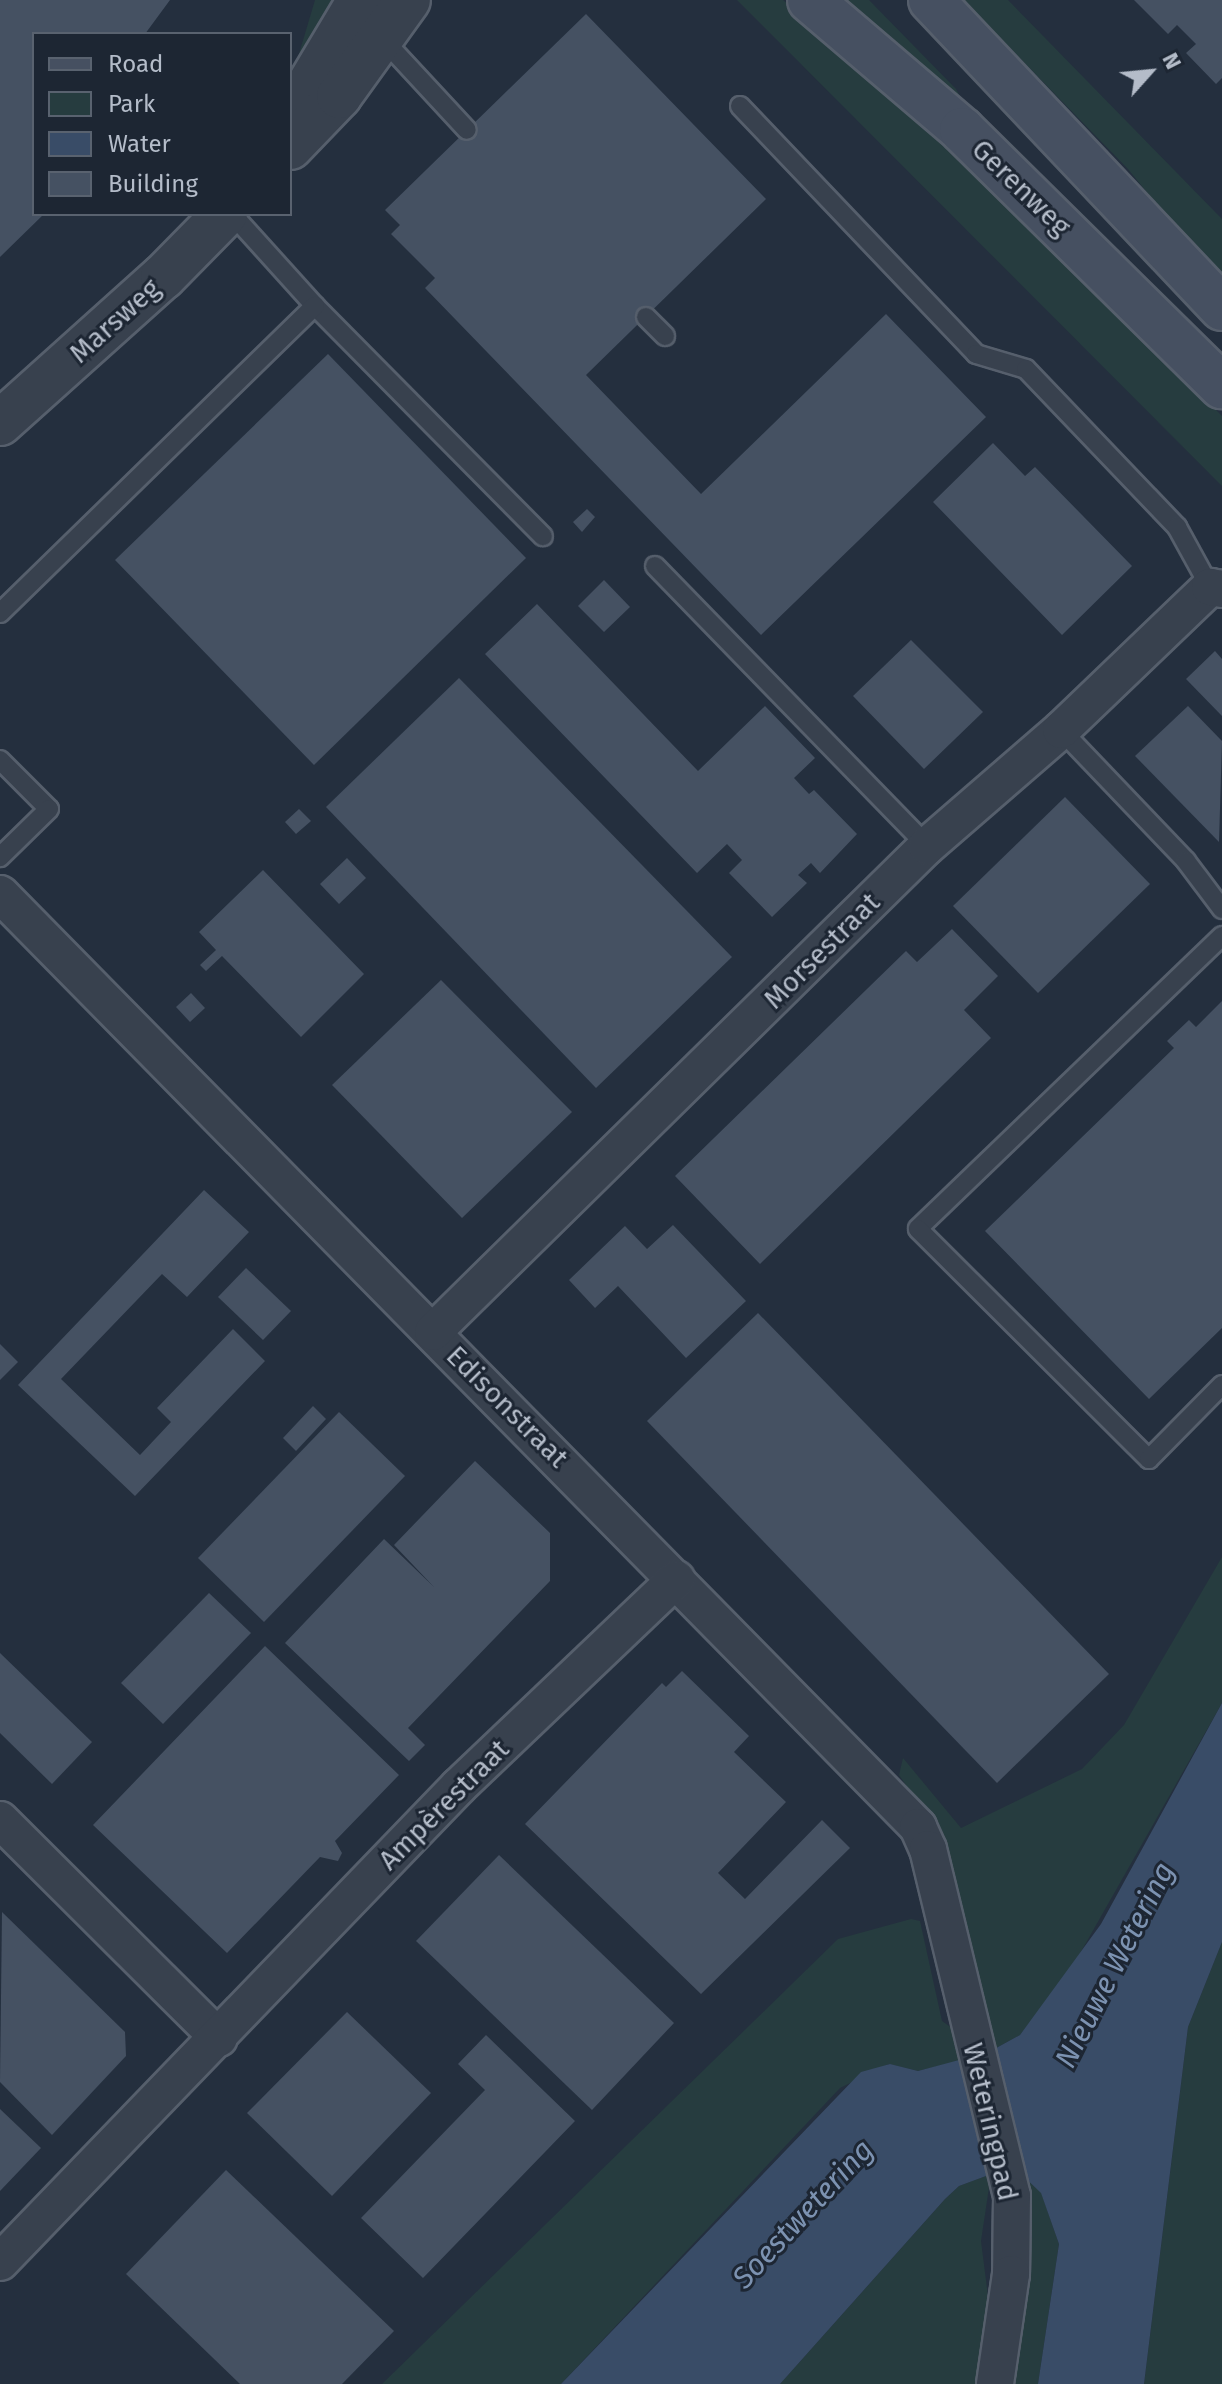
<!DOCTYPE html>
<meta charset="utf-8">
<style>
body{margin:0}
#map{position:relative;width:1222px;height:2384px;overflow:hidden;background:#242f3e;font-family:"Fira Sans",sans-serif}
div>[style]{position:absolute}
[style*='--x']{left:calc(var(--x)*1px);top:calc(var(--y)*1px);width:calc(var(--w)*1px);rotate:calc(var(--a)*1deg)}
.green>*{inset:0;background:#263c3f}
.water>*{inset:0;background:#394c67}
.building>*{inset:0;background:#455162}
.roads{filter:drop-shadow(2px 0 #565f6c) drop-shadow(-2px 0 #565f6c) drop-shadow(0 2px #565f6c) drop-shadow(0 -2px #565f6c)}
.service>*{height:18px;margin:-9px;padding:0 9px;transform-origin:9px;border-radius:9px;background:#38414e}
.minor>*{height:36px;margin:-18px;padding:0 18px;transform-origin:18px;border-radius:18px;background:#38414e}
.tertiary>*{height:44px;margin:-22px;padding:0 22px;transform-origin:22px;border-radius:22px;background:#38414e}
.secondary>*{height:44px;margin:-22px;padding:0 22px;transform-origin:22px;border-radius:22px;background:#465061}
span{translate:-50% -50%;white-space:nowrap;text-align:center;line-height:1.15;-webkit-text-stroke:6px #1d2633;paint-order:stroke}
.street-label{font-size:28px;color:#b4bcc9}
.water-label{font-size:30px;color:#7c92b1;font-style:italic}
.legend{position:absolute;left:32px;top:32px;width:260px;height:184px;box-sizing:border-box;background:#1d2633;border:2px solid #59626f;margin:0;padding:10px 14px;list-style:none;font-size:24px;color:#b4bcc9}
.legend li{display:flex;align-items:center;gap:16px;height:40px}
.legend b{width:40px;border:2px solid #59626f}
.north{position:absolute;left:1110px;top:32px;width:80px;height:80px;-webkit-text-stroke:6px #1d2633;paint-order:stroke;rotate:63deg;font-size:22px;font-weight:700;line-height:32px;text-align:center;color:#b4bcc9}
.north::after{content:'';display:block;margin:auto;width:28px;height:36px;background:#b4bcc9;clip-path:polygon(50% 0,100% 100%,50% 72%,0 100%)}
</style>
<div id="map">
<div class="green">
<div style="clip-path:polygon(315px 0,356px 0,290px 84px)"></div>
<div style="clip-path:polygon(737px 0,783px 0,916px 109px,1033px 225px,1222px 416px,1222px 486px)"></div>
<div style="clip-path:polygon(833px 0,869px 0,956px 89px,969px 112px)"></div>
<div style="clip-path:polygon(963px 0,1008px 0,1222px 219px,1222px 285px,1128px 169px)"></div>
<div style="clip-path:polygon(1222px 1557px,1222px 1703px,1070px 1971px,1020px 2035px,989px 2052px,933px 1824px,899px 1775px,903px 1758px,961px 1828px,1082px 1769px,1124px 1725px)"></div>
<div style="clip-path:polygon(911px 1919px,920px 1921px,942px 2021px,959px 2033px,964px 2060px,918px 2071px,889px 2064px,840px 2088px,561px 2384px,382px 2384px,838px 1939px)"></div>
<div style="clip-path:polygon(1222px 1942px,1222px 2384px,1144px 2384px,1188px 2027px)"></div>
<div style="clip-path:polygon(1014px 2166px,1041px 2192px,1059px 2244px,1038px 2384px,1015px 2384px,1026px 2272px)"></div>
<div style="clip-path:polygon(991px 2174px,981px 2241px,989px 2304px,979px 2384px,780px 2384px,945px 2199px,959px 2186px)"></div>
</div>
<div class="water">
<div style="clip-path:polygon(1222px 1703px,1222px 1942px,1188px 2027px,1144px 2384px,1038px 2384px,1059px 2244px,1041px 2193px,1013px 2166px,959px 2186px,945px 2199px,780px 2384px,561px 2384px,861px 2072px,890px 2064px,918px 2071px,989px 2052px,1020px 2035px,1101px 1924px)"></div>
</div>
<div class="building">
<div style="clip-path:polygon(0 0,170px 0,145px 34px,34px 34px,34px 214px,44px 214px,0 257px)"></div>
<div style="clip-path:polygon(1134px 0,1222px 0,1222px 78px,1216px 84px,1186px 53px,1196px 44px,1177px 25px,1168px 34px)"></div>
<div style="clip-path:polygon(586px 14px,766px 199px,586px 375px,701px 494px,886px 314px,986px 417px,761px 635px,425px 288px,435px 278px,391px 234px,400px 225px,385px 210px)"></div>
<div style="clip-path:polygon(328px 354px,526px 558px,314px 765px,115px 560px)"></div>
<div style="clip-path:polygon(993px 443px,1025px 476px,1035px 467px,1132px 566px,1062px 635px,933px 502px)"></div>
<div style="clip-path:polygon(587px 509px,595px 517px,582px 532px,573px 522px)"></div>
<div style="clip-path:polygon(604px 580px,630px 607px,604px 632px,578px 606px)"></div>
<div style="clip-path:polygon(537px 604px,698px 771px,765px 706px,815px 758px,794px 778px,809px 794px,814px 790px,857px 834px,820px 873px,811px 863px,798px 875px,807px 883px,772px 917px,729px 873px,742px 860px,727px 844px,697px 873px,485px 654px)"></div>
<div style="clip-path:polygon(911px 640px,983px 712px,924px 769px,853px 696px)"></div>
<div style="clip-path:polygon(1215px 651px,1222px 659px,1222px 716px,1186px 679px)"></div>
<div style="clip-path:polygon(459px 678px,732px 957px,596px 1088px,326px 807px)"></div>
<div style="clip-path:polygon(1188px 706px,1222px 741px,1219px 842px,1135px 756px)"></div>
<div style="clip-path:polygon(1065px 797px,1150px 884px,1038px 993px,953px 906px)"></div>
<div style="clip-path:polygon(299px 809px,311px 821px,296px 834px,285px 822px)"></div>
<div style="clip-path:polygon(347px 858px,366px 878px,339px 904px,320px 884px)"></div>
<div style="clip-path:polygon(263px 870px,364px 974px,301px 1037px,222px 956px,206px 971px,200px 965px,216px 950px,199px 932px)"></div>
<div style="clip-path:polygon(952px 929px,998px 976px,964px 1010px,991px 1038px,760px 1264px,675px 1176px,906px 951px,917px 962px)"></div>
<div style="clip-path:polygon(441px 980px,572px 1112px,462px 1218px,332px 1085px)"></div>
<div style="clip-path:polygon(191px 993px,205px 1008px,190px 1022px,176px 1007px)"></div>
<div style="clip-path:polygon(1222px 1001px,1222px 1328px,1149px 1399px,985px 1231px,1174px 1048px,1167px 1041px,1189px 1020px,1196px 1027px)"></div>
<div style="clip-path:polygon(204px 1190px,249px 1232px,187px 1297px,162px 1274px,61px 1379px,140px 1455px,171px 1422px,157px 1408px,233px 1329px,265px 1361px,135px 1496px,18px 1385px)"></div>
<div style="clip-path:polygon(673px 1225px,746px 1301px,686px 1358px,618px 1286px,595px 1308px,569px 1280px,625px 1226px,647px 1249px)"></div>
<div style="clip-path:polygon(246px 1268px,291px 1311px,263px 1340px,218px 1297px)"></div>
<div style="clip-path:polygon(758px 1313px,1109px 1674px,997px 1783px,647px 1421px)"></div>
<div style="clip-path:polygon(0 1344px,18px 1362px,0 1380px)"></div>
<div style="clip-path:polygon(313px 1406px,326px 1419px,296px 1451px,283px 1438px)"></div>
<div style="clip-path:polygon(339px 1412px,405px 1476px,264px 1622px,198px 1558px)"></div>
<div style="clip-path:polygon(475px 1461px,550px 1533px,550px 1581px,408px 1728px,425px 1745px,409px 1761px,285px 1643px,384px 1539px,434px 1587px,394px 1545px)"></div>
<div style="clip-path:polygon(209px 1593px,251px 1633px,163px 1724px,121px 1683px)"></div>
<div style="clip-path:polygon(265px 1646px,399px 1775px,335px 1841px,342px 1853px,338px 1861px,320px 1857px,227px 1953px,93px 1825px)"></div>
<div style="clip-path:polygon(0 1653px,92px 1742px,52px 1784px,0 1733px)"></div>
<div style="clip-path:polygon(682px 1671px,749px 1736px,734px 1752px,786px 1802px,718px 1873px,745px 1899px,822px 1820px,850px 1848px,701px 1994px,525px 1824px,662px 1683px,666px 1687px)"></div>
<div style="clip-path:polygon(499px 1855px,674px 2023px,592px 2110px,416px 1941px)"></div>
<div style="clip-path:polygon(2px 1912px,125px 2032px,126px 2056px,52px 2135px,0 2082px)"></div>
<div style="clip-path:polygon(347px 2012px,431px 2093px,332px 2196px,247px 2113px)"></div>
<div style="clip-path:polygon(486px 2035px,575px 2121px,423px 2278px,361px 2218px,485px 2090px,458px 2064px)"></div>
<div style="clip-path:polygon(0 2109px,41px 2148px,0 2191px)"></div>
<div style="clip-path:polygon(226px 2170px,394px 2331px,342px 2384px,240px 2384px,126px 2274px)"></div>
</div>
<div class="roads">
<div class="service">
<div style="--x:379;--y:35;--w:129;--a:47.2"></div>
<div style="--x:740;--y:106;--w:342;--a:46.4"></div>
<div style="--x:976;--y:354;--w:52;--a:16.7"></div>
<div style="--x:1026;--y:369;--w:219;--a:46.3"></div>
<div style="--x:1177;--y:527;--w:68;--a:61.2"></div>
<div style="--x:232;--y:214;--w:124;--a:47.9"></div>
<div style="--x:315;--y:306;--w:324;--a:45.3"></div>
<div style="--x:646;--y:317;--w:27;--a:45"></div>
<div style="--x:655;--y:566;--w:390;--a:45.8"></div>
<div style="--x:0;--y:613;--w:440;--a:-44.3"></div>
<div style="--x:1061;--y:730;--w:181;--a:46.3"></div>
<div style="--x:1186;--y:861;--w:60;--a:53.1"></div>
<div style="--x:0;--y:760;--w:69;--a:45"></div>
<div style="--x:49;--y:809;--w:69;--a:135.6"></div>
<div style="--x:1222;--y:936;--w:422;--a:136.1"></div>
<div style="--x:918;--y:1229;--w:326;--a:44.9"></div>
<div style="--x:1149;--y:1459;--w:104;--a:-45.4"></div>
</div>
<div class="minor">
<div style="--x:0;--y:894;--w:1309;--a:45.46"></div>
<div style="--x:918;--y:1827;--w:24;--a:66"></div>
<div style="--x:928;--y:1849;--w:357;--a:76.4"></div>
<div style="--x:1012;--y:2196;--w:78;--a:90.7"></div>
<div style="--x:1011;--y:2274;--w:111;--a:98.3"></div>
<div style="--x:433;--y:1332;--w:693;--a:-44.53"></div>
<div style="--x:927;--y:846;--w:177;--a:-40.9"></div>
<div style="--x:1061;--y:730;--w:207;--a:-43.8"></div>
<div style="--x:1210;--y:587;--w:12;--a:9"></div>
<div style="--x:0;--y:1820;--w:309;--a:44.9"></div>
<div style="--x:0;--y:2262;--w:661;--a:-46.04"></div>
<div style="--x:459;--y:1786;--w:300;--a:-43.6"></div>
</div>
<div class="tertiary">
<div style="--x:290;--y:117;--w:136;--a:-59.1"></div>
<div style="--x:290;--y:147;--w:71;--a:-46.1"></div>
<div style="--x:339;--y:96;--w:118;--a:-54.3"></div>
<div style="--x:0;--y:423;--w:219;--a:-41.9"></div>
<div style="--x:163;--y:277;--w:88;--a:-45.5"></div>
</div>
<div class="secondary">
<div style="--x:810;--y:0;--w:200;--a:40.5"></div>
<div style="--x:962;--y:130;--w:365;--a:44.6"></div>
<div style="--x:931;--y:0;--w:424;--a:46.6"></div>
</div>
</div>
<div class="street-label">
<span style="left:1021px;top:188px;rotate:44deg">Gerenweg</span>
<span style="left:115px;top:321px;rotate:-42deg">Marsweg</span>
<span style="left:822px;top:951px;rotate:-45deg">Morsestraat</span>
<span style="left:507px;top:1407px;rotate:45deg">Edisonstraat</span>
<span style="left:444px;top:1805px;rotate:-45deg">Ampèrestraat</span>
<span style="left:990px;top:2122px;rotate:77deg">Weteringpad</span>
</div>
<div class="water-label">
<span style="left:1115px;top:1965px;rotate:-63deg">Nieuwe Wetering</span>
<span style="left:803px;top:2214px;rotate:-47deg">Soestwetering</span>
</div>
<ul class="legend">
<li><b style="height:10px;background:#465061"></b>Road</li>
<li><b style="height:22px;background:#263c3f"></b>Park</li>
<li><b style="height:22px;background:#394c67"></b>Water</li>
<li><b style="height:22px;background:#455162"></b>Building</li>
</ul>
<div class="north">N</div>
</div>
